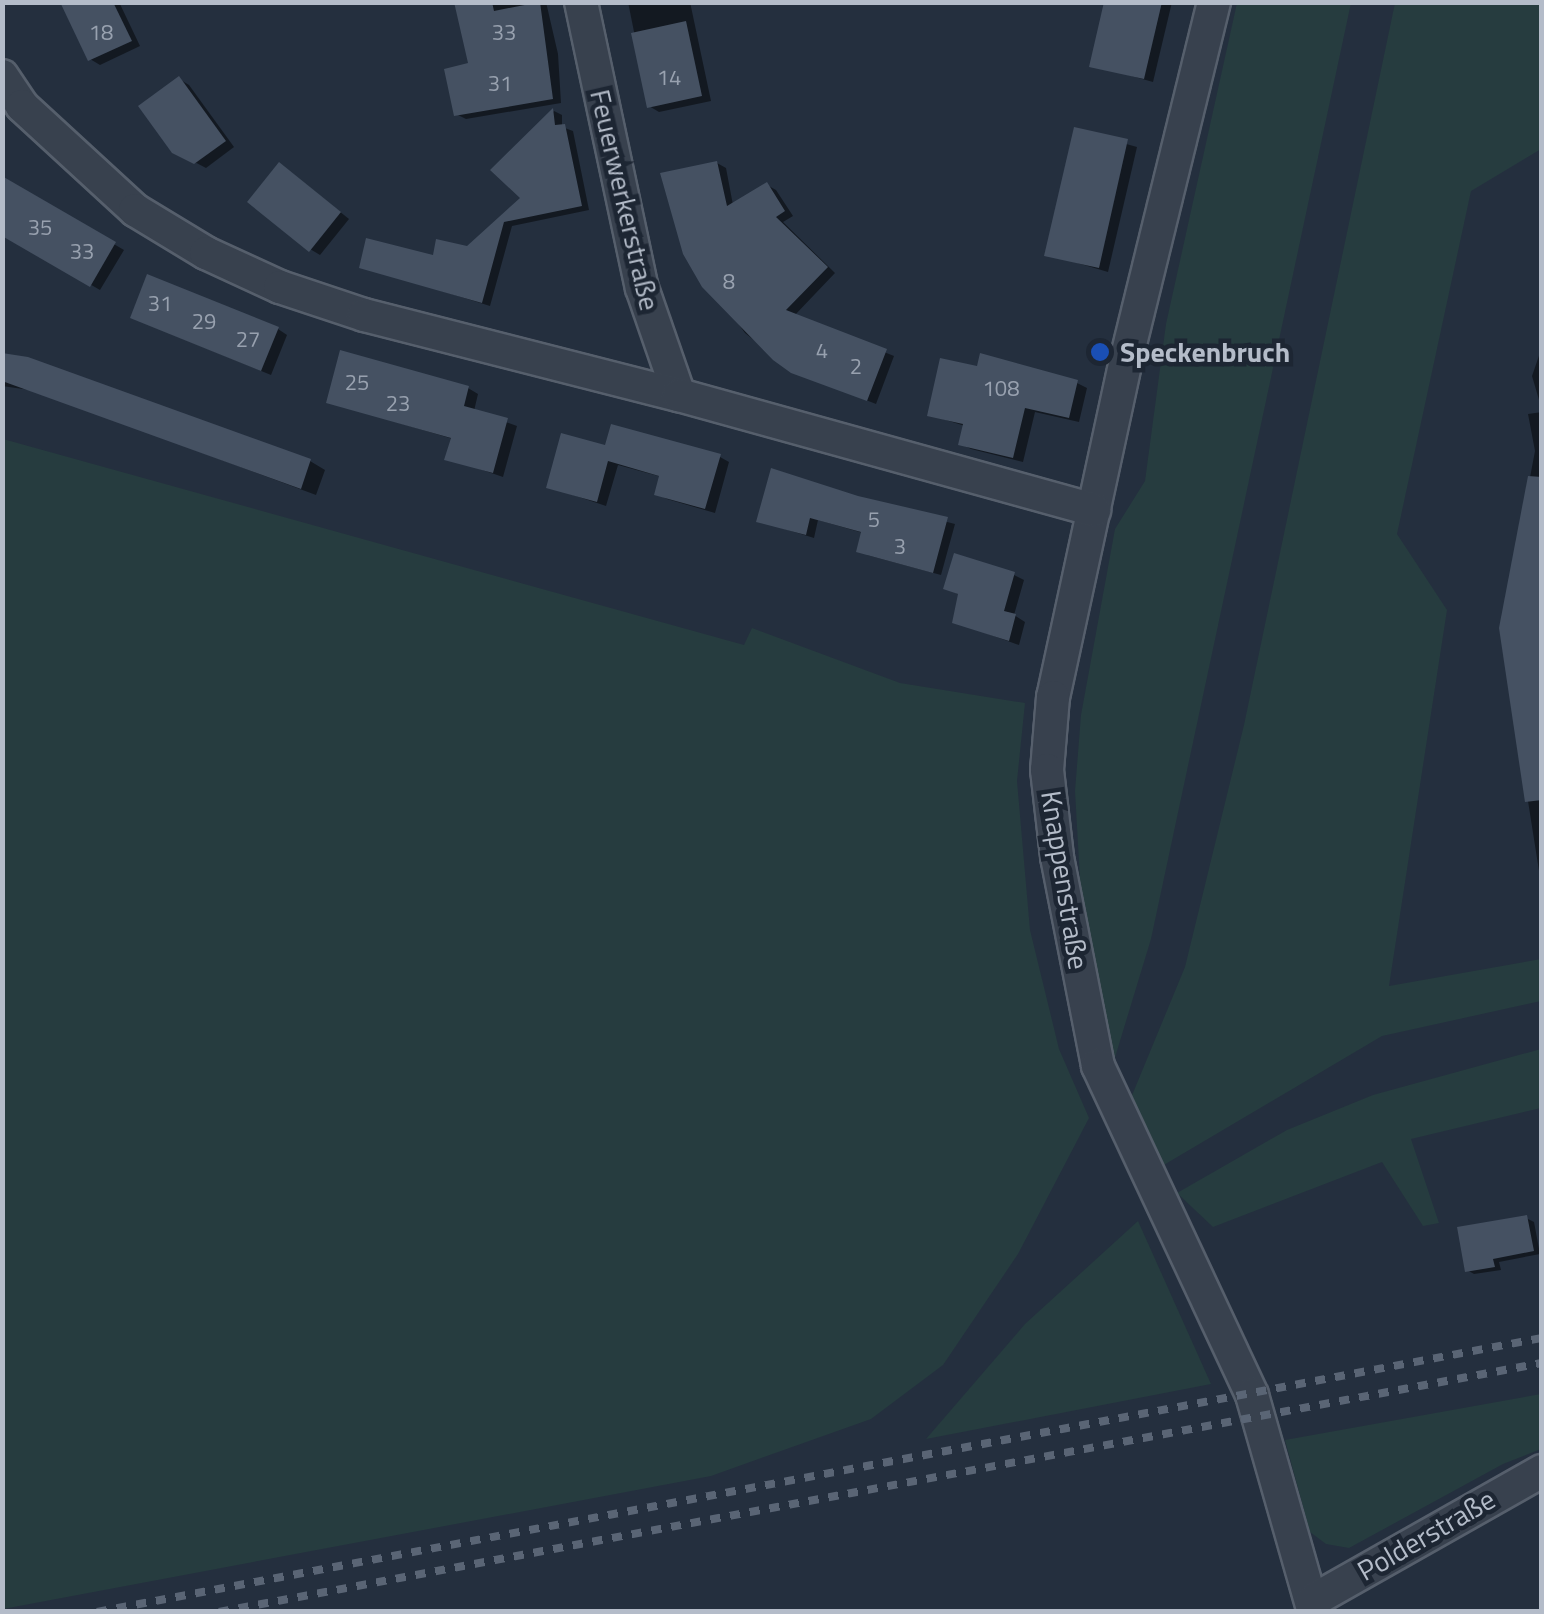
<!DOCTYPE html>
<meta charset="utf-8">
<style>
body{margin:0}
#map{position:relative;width:1544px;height:1614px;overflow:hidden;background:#242f3e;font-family:"Titillium Web",sans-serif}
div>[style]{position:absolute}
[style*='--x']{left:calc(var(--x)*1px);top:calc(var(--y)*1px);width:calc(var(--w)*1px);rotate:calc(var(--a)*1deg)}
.green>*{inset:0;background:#263c3f}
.shadow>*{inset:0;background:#0007}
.building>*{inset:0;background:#455162}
.roads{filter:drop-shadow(2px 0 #565f6c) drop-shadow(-2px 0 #565f6c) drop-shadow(0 2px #565f6c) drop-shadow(0 -2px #565f6c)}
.minor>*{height:32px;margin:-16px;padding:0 16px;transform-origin:16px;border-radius:16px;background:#38414e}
.rail>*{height:8px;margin-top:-4px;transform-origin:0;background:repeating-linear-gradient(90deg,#5a6575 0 10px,transparent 0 20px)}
.dots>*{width:28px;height:28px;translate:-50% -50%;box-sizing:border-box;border:5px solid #1d2633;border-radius:50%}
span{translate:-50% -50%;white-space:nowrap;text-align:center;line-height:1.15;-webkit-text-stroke:9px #1d2633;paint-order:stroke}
.number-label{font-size:22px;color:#98a1af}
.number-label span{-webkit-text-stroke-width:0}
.street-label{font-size:28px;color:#b4bcc9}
.poi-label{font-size:28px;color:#b4bcc9;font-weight:700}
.left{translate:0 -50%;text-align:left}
.frame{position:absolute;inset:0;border:5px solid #b4bcc9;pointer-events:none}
</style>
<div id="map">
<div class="green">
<div style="clip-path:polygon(1237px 3px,1351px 3px,1151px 939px,1113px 1064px,1081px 897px,1075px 791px,1081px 715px,1115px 529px,1145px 481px,1166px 324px)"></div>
<div style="clip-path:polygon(1395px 3px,1541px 3px,1541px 149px,1471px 191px,1397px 534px,1447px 610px,1389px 986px,1541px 959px,1541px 1001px,1382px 1036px,1162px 1166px,1128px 1105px,1185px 967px,1244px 725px)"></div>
<div style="clip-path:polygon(3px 439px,744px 645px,752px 628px,900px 683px,1025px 703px,1017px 781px,1030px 930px,1059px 1049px,1089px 1118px,1018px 1254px,943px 1365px,871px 1419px,711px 1476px,3px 1609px)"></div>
<div style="clip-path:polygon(1541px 1049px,1541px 1108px,1411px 1139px,1439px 1223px,1423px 1226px,1382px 1162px,1213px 1227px,1177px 1193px,1287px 1130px,1373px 1095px)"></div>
<div style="clip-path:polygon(1138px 1221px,1211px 1384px,926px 1439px,1025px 1324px)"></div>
<div style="clip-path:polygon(1541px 1394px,1541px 1449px,1503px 1464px,1349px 1548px,1326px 1544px,1310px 1532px,1285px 1440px)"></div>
</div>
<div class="shadow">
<div style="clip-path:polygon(63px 2px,119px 2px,140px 46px,100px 65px,90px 59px)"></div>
<div style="clip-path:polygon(459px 2px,546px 2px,558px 54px,561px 103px,466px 119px,456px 114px,472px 65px)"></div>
<div style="clip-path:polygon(628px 2px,690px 2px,711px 101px,659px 112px,649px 106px)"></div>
<div style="clip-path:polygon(1106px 2px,1172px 2px,1153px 82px,1092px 65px)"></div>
<div style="clip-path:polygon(179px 79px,189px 85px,234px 147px,206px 168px,185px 157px)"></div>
<div style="clip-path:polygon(554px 111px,562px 115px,562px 127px,573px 131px,589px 210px,512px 226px,490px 306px,362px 266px,435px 258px,467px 249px,524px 198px,494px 170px)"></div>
<div style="clip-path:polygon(1076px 130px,1137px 147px,1108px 272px,1047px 254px)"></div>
<div style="clip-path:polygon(717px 163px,726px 168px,733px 205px,767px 185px,776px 190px,793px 216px,783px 222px,835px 273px,794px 316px,894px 356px,876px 404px,792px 371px,745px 333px,686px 253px)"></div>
<div style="clip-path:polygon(289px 171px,349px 219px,320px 255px,310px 249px)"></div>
<div style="clip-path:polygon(2px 179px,124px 250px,100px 290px,2px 233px)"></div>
<div style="clip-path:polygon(142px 322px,278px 329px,287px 335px,271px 375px)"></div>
<div style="clip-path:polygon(1542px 347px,1542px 410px,1532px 376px)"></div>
<div style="clip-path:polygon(2px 355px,310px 461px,325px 470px,316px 495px,37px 391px,2px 386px)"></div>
<div style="clip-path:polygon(1077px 383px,1087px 388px,1079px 422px,1035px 412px,1023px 462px,971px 449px,961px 444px,965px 426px,930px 415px)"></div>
<div style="clip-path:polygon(468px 388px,478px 394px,474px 411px,517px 426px,503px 477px,447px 458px,453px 439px,329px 402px)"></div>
<div style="clip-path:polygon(1542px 412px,1542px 890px,1501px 630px,1535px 451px,1528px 414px)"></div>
<div style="clip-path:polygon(607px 448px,720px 457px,729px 462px,715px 513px,667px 499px,657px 494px,662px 477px,618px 465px,606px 506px,549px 487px)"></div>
<div style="clip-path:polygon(858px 499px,955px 524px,941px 575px,867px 555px,863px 533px,818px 520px,814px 538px,759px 521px)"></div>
<div style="clip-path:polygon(1014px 575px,1024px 580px,1014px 615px,1025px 622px,1019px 645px,955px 622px,960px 595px,946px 588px)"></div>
<div style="clip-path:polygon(1526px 1218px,1534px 1222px,1540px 1254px,1499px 1262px,1501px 1270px,1474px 1274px,1467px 1270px)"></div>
</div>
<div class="building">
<div style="clip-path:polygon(60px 2px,113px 2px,132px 41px,88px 61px)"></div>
<div style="clip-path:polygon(454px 2px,492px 2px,494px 11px,540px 2px,553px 99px,454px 116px,444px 69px,468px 63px)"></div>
<div style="clip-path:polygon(1104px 2px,1162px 2px,1144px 79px,1089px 67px)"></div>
<div style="clip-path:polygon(686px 21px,702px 96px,647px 108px,631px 33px)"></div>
<div style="clip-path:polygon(179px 76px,226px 141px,194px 164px,172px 153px,138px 106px)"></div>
<div style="clip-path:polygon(553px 108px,555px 125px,565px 124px,582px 206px,504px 222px,482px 303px,359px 268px,366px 238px,433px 255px,436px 239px,467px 246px,520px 198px,490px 170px)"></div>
<div style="clip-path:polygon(1074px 127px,1128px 139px,1099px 268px,1044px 256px)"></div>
<div style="clip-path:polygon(717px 161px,727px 206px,767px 182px,785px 211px,776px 217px,828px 267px,786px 310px,887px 349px,867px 401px,791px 373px,773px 360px,702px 287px,683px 254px,660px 173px)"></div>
<div style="clip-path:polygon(279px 162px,341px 212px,309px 252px,247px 202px)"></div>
<div style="clip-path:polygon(2px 176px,116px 242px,90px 287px,2px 236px)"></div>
<div style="clip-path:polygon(147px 274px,279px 327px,261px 371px,130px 318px)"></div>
<div style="clip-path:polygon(340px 350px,469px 386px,464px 406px,508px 418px,493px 473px,444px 460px,451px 438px,326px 403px)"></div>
<div style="clip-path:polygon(2px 353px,28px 357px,311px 459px,301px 489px,2px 381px)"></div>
<div style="clip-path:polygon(980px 353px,1078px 380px,1069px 418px,1025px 408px,1013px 458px,958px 445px,963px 424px,927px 416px,940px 358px,977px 366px)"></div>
<div style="clip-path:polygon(611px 424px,721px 454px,705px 509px,654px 495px,659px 476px,608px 461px,597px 502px,546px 488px,561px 433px,605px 445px)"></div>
<div style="clip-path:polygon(771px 468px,858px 496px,948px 517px,933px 573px,856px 552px,861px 532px,810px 518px,806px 535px,756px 522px)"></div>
<div style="clip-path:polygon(1528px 476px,1542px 477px,1542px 800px,1525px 802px,1499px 628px)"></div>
<div style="clip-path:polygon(954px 553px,1015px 572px,1004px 611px,1016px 614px,1009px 641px,952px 623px,958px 594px,943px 589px)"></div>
<div style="clip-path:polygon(1527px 1215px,1534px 1251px,1493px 1259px,1495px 1267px,1465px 1272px,1457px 1227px)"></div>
</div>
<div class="roads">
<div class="minor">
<div style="--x:581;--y:2;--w:292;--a:78"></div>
<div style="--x:642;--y:288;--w:113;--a:70.9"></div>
<div style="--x:1214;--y:2;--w:369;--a:103.8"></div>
<div style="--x:1126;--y:360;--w:345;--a:102.2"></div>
<div style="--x:1053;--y:697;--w:73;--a:94.7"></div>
<div style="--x:1047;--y:770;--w:88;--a:83.4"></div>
<div style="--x:1057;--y:857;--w:213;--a:78.9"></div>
<div style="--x:1098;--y:1066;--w:363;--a:64.9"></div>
<div style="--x:1252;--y:1395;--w:226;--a:74.1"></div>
<div style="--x:2;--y:76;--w:36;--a:56"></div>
<div style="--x:22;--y:106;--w:154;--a:42.6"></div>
<div style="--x:135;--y:210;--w:83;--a:31.2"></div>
<div style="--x:206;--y:253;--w:81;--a:24.7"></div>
<div style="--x:280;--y:287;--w:89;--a:18.4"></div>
<div style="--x:364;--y:315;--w:325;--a:14.3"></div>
<div style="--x:679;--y:395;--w:431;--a:15.5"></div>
<div style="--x:1312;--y:1601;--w:264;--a:-29.5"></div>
</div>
</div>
<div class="rail">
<div style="--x:97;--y:1612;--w:1471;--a:-10.74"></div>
<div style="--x:219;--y:1612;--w:1346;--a:-10.66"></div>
</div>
<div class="dots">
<div style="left:1100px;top:352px;background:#1a4fb4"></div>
</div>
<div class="number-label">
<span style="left:101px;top:33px">18</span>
<span style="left:504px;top:33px">33</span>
<span style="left:669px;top:78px">14</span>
<span style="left:500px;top:84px">31</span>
<span style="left:40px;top:228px">35</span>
<span style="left:82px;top:252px">33</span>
<span style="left:729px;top:282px">8</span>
<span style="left:160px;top:304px">31</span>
<span style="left:204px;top:322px">29</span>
<span style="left:248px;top:340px">27</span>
<span style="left:822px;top:351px">4</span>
<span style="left:856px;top:367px">2</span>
<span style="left:357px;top:383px">25</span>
<span style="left:1001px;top:389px">108</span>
<span style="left:398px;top:404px">23</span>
<span style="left:874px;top:520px">5</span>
<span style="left:900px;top:547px">3</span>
</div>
<div class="street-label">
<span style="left:625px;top:200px;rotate:77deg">Feuerwerkerstraße</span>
<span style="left:1065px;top:880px;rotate:81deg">Knappenstraße</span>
<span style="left:1426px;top:1535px;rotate:-30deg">Polderstraße</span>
</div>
<div class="poi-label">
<span class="left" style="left:1120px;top:352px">Speckenbruch</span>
</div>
<div class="frame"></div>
</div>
